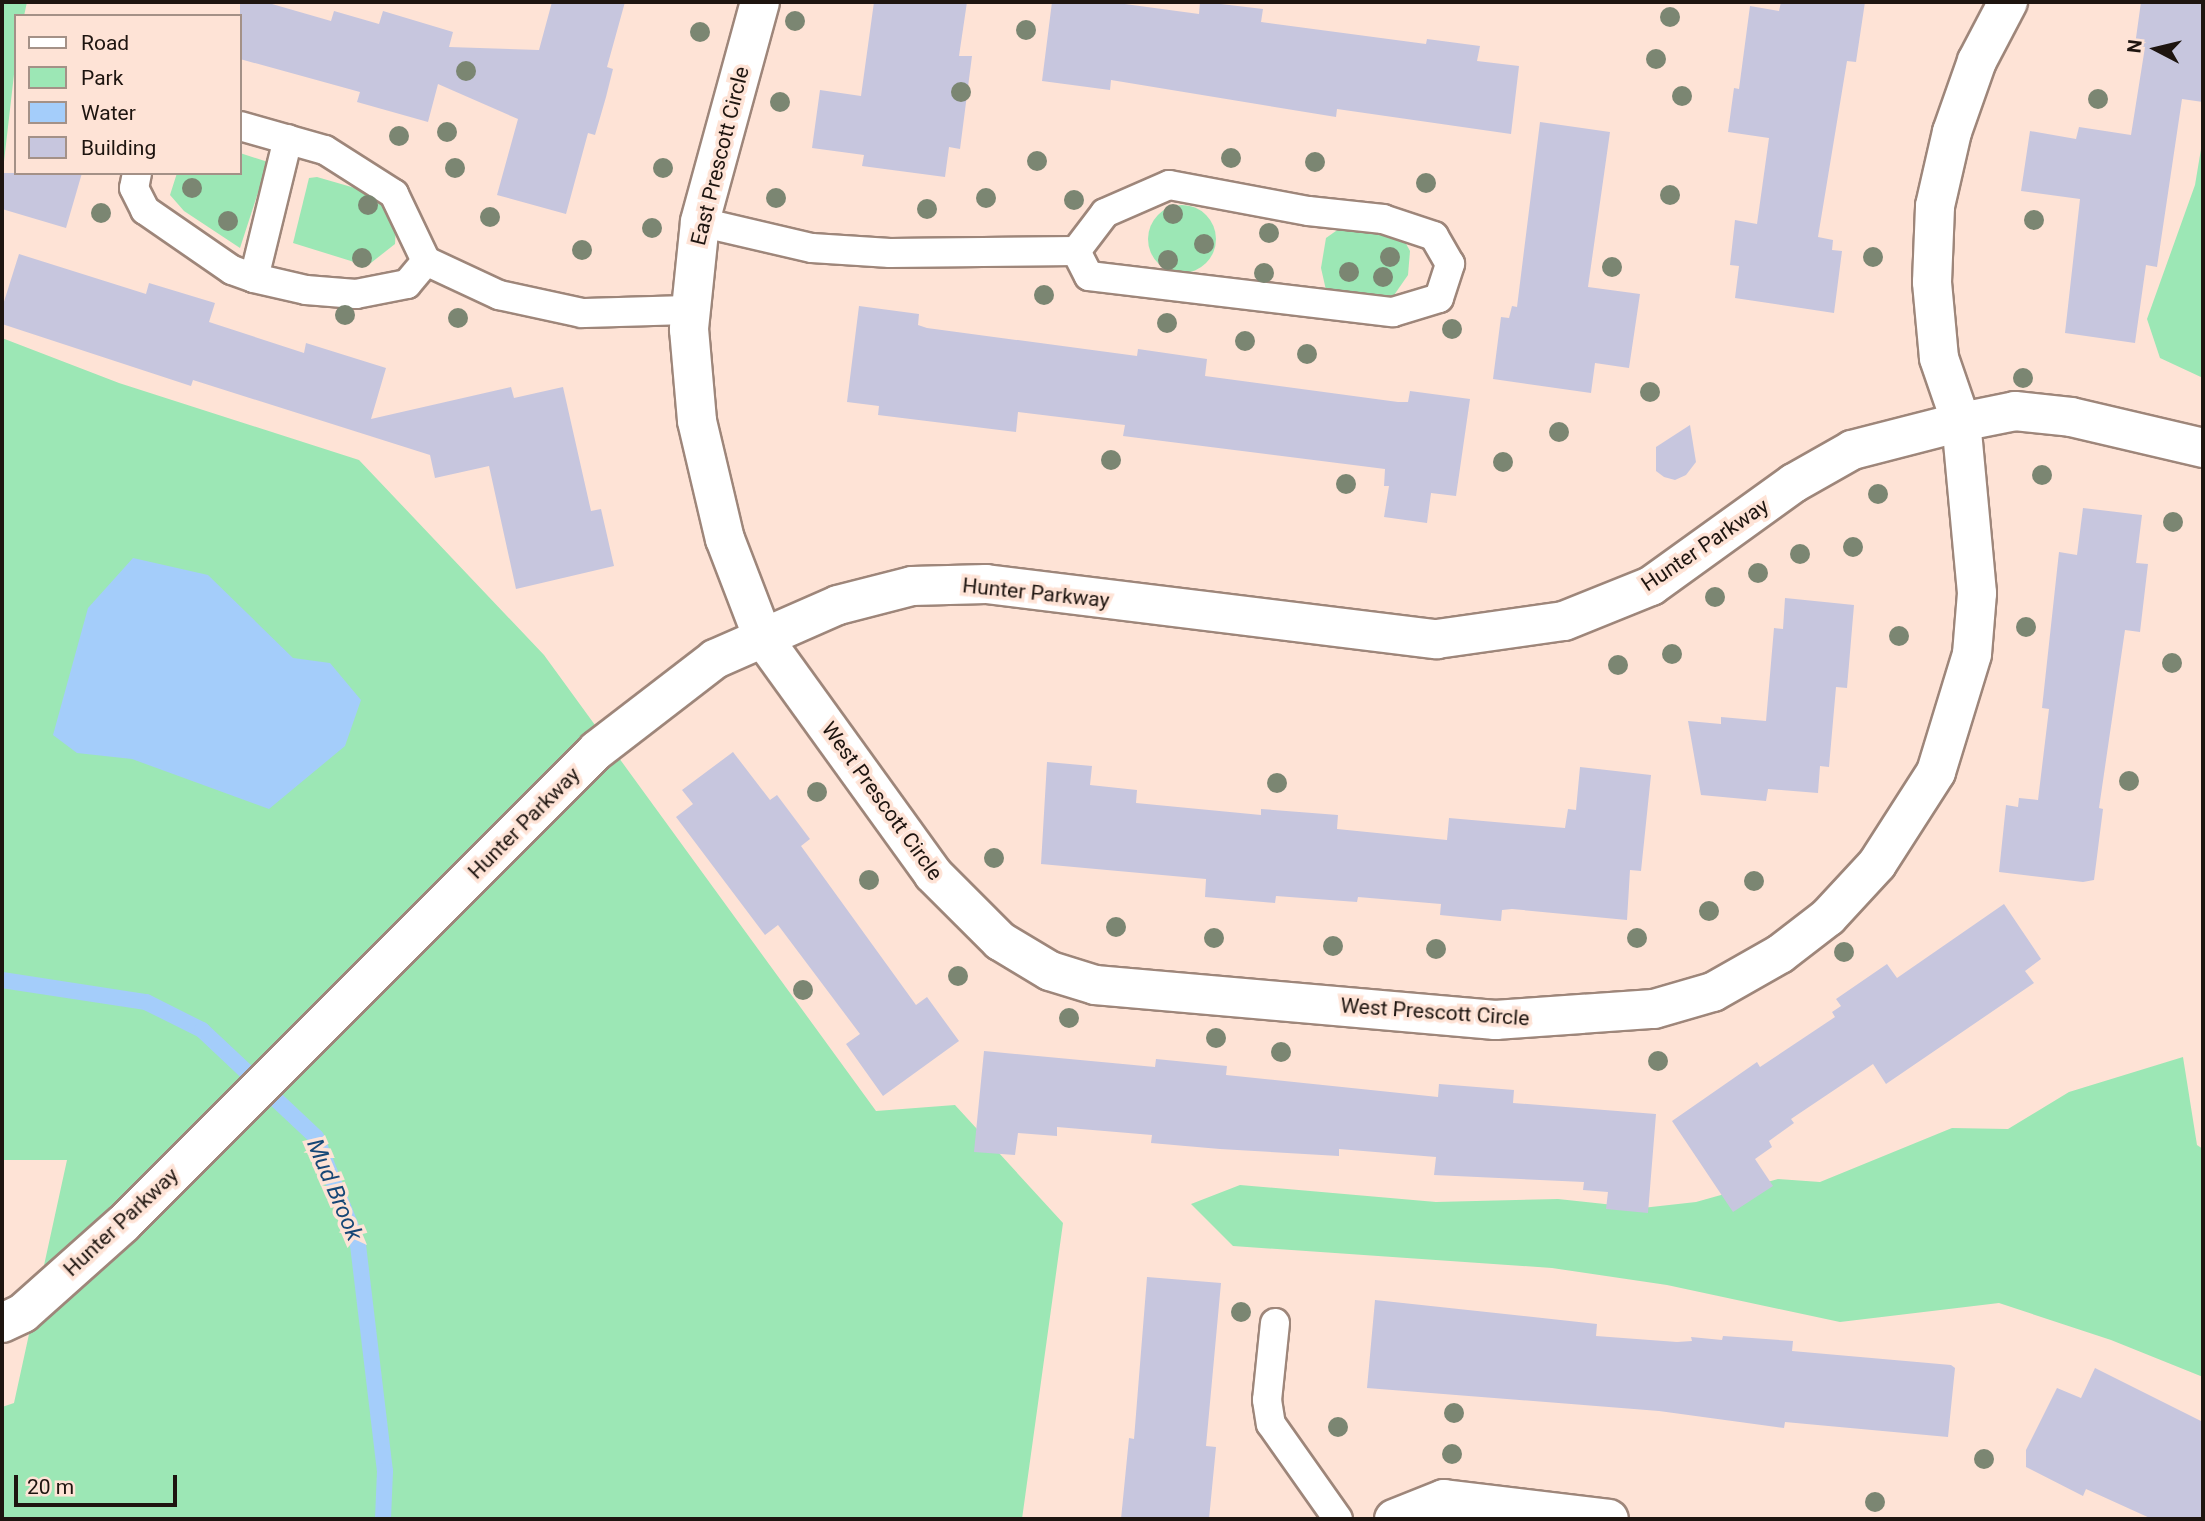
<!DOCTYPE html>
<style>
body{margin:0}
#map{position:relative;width:2205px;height:1521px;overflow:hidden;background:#fee3d6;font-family:Roboto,sans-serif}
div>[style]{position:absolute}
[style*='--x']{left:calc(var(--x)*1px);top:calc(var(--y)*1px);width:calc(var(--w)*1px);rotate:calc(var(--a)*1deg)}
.green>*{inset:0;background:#9ce7b5}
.round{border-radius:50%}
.water>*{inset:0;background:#a4cdfa}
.stream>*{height:16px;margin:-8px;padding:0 8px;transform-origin:8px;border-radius:8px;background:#a4cdfa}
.building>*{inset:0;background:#c7c6de}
.roads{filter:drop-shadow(2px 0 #9e867a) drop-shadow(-2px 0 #9e867a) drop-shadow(0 2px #9e867a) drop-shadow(0 -2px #9e867a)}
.lane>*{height:28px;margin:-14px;padding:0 14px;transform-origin:14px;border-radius:14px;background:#fff}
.street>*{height:38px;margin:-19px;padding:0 19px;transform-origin:19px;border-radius:19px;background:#fff}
.trees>*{width:20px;height:20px;margin:-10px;border-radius:50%;background:#7b8672}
span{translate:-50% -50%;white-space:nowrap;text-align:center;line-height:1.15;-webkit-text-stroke:7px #fee3d6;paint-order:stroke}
.street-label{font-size:21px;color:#1e1510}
.water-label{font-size:23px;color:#164776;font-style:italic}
.frame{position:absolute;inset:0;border:4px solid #1e1510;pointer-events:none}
.legend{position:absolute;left:14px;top:14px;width:228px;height:161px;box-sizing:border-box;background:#fee3d6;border:2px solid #a49187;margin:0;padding:9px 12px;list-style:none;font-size:21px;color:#1e1510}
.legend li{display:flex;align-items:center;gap:14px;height:35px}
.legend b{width:35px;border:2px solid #a49187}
.north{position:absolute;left:2121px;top:14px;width:70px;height:70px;-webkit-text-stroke:5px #fee3d6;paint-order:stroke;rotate:277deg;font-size:19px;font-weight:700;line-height:28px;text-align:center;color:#1e1510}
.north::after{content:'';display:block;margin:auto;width:24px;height:32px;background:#1e1510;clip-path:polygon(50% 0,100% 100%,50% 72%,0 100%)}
.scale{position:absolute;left:14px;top:1475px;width:163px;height:32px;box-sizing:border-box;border:4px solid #1e1510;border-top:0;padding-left:9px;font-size:21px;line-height:24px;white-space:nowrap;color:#1e1510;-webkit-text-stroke:5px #fee3d6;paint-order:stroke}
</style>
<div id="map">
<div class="green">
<div style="clip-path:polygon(2px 2px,27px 2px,24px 16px,16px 16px,16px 57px,2px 179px)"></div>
<div style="clip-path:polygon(2203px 137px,2203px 378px,2160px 358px,2147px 319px,2195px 185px)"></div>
<div style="clip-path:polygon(240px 153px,268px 162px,240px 248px,184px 211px,170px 195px,177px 173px,240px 173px)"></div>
<div style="clip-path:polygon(317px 177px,379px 195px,396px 225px,395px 244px,367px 266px,293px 243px,309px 178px)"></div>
<div class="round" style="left:1148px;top:205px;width:68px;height:68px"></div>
<div style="clip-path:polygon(1343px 226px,1404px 240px,1410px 251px,1408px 275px,1392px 298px,1326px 290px,1321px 268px,1326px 238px)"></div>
<div style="clip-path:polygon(2px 338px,119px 383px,359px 460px,544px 655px,876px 1111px,955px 1105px,1063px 1223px,1022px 1519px,2px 1519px,2px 1407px,14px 1403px,67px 1160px,2px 1160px)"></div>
<div style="clip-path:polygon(2183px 1057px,2197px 1145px,2203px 1149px,2203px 1377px,2111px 1340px,1999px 1303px,1840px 1322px,1667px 1285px,1552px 1268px,1233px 1246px,1191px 1204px,1240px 1185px,1436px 1202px,1558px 1199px,1642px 1208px,1696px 1202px,1778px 1179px,1820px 1182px,1952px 1128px,2008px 1129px,2069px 1092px)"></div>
</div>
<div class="water">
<div style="clip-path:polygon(133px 558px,208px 575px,293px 658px,330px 663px,361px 700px,345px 746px,269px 809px,132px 759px,77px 753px,53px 735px,88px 608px)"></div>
</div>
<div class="stream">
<div style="--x:2;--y:980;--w:146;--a:8.7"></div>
<div style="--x:146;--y:1002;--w:63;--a:26.6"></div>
<div style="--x:202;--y:1030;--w:156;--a:43.2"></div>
<div style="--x:316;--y:1137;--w:116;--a:68.7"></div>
<div style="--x:358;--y:1245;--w:228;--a:83.2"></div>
<div style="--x:385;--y:1471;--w:48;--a:92.4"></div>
</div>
<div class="building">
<div style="clip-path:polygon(240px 2px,265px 2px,331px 21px,334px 11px,379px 24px,383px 11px,453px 32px,449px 47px,539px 50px,552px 2px,625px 2px,607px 67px,613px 69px,606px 97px,595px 135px,588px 133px,566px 214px,497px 195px,518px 119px,438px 84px,428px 122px,357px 102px,360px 92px,240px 59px)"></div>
<div style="clip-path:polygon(874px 2px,967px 2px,959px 56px,972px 56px,960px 149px,949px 147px,945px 177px,862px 166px,864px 155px,812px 148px,820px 90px,861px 96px)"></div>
<div style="clip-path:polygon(1052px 2px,1110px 2px,1199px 14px,1200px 2px,1204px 2px,1263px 9px,1261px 22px,1426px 44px,1427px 39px,1480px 46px,1477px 61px,1519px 66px,1511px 134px,1337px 109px,1336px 117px,1111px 80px,1110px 90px,1042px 81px)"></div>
<div style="clip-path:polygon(1781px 2px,1865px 2px,1856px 62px,1847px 61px,1818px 237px,1833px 240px,1832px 250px,1842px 251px,1834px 313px,1735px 298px,1739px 266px,1730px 265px,1735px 220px,1757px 224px,1769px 138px,1728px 132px,1734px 88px,1739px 89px,1750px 6px,1779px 11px)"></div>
<div style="clip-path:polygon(2141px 2px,2203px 2px,2203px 102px,2182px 99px,2157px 267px,2146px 265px,2135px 343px,2065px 333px,2080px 199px,2021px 191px,2030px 131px,2076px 139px,2079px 127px,2131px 135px,2145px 47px,2135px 45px)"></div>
<div style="clip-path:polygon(1540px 122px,1610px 132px,1588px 287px,1640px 294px,1629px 368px,1595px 363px,1591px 393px,1493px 379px,1501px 317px,1509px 318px,1512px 306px,1517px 307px)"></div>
<div style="clip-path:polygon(2px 173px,82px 173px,66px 228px,2px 209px)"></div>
<div style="clip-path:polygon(19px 254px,146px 294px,149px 283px,215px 303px,209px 322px,304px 353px,306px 343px,386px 368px,371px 419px,511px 387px,514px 398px,563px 387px,591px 511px,601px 509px,614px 566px,516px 589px,489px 466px,435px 478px,430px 455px,193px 380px,191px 386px,2px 324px,2px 308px)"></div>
<div style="clip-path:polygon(859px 306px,919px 314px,918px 325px,927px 328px,1137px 356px,1138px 349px,1207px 359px,1205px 376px,1398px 402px,1408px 402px,1410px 391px,1470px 399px,1456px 496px,1431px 493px,1427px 523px,1384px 517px,1389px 486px,1384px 486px,1385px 469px,1123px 436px,1125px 425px,1018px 412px,1016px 432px,878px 415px,879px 406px,847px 402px)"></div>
<div style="clip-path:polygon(1690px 425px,1696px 462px,1686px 475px,1675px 480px,1664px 477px,1656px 471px,1656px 447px)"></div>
<div style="clip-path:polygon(2083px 508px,2142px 515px,2136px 563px,2148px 564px,2140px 632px,2125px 630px,2099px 808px,2103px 809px,2094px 880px,2083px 882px,1999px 872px,2006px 805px,2018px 807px,2019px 798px,2038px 800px,2049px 709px,2042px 708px,2059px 552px,2077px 555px)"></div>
<div style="clip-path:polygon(1785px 598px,1854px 605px,1847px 688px,1836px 687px,1829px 767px,1820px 766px,1818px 793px,1768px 789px,1766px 801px,1701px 795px,1688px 721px,1721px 724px,1721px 717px,1766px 721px,1774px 628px,1783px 629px)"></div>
<div style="clip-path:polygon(733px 752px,770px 800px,777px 795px,810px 839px,801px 846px,916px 1005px,927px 997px,959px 1041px,883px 1096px,846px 1044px,860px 1034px,778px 925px,765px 935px,676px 817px,693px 804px,682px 790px)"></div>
<div style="clip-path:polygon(1047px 762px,1092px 766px,1090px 785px,1137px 790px,1136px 803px,1261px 815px,1261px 809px,1338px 815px,1337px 829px,1447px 840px,1449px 818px,1565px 828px,1568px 809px,1576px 810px,1580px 767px,1651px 775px,1641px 871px,1630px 870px,1627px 920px,1512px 909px,1502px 910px,1501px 921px,1440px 915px,1441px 904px,1358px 897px,1357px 902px,1276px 896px,1275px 903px,1205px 897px,1206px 879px,1041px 864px)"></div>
<div style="clip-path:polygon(2004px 904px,2041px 959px,2025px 971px,2034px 983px,1886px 1084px,1873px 1064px,1791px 1119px,1794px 1123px,1769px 1141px,1772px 1147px,1755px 1159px,1773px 1186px,1733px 1212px,1672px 1121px,1757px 1062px,1760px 1067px,1835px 1017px,1832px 1012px,1841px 1006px,1836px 999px,1887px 964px,1897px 978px)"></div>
<div style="clip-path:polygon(984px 1051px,1155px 1067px,1156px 1059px,1227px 1066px,1226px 1075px,1438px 1097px,1439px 1084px,1514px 1090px,1513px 1103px,1656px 1114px,1648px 1213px,1606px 1209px,1608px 1192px,1583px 1190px,1584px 1182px,1434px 1175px,1436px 1157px,1339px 1149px,1339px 1156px,1220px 1149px,1151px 1143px,1152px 1135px,1057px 1127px,1057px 1136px,1018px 1133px,1015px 1155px,974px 1152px)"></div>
<div style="clip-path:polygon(1147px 1277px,1221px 1283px,1206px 1446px,1216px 1447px,1209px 1519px,1121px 1519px,1129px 1438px,1134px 1439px)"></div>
<div style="clip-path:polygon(1375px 1300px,1597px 1324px,1596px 1336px,1677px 1342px,1692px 1341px,1691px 1337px,1722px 1340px,1723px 1336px,1793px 1341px,1792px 1351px,1951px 1365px,1955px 1368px,1948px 1437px,1785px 1422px,1784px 1428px,1659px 1411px,1367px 1388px)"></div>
<div style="clip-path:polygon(2095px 1368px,2203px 1422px,2203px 1519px,2152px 1519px,2086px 1489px,2083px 1496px,2026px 1467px,2026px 1450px,2057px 1388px,2081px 1398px)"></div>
</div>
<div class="roads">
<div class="lane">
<div style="--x:240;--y:126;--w:88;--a:15.8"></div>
<div style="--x:325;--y:150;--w:82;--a:32.5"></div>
<div style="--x:394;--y:194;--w:74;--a:64.5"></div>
<div style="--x:426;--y:261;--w:81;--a:25"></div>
<div style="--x:499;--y:295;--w:85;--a:12.2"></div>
<div style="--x:582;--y:313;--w:108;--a:-1.6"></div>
<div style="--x:137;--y:173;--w:15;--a:101"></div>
<div style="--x:134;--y:188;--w:25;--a:63"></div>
<div style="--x:145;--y:210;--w:106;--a:34.6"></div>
<div style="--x:232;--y:270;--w:23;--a:20"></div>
<div style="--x:254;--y:278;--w:53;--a:13"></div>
<div style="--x:306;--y:290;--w:50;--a:4.6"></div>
<div style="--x:356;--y:294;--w:52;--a:-11.1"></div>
<div style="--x:407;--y:284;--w:30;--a:-50"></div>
<div style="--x:700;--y:222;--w:115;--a:13.1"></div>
<div style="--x:812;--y:248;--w:78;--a:3.7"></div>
<div style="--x:890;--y:253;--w:186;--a:-0.6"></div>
<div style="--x:1076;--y:251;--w:28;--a:63"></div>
<div style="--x:1089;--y:276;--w:306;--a:6.8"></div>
<div style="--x:1393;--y:312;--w:48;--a:-16.9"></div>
<div style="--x:1439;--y:298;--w:36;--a:-72"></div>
<div style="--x:1450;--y:264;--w:32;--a:-120"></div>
<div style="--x:1434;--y:236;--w:54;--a:-161.6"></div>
<div style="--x:1383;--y:219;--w:75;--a:-173.9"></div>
<div style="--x:1308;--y:211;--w:141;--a:-169.4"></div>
<div style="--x:1169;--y:185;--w:70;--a:156.4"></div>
<div style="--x:1105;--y:213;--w:48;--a:127.3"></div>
<div style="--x:254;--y:278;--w:143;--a:-76.3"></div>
<div style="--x:1275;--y:1323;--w:77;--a:95.9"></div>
<div style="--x:1267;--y:1400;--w:24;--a:81"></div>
<div style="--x:1271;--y:1424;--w:116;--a:54.8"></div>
</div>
<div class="street">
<div style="--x:760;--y:2;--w:228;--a:105.3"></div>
<div style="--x:700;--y:222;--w:108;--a:95.9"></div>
<div style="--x:689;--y:329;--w:92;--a:85"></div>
<div style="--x:697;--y:421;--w:121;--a:76.7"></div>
<div style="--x:725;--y:539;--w:106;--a:69"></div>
<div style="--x:763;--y:638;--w:291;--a:54.2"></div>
<div style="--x:933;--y:874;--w:95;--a:45"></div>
<div style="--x:1000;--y:941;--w:58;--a:31"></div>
<div style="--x:1050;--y:971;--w:47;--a:17.3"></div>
<div style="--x:1095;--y:985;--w:402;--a:5"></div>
<div style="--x:1495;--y:1020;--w:159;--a:-4"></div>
<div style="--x:1654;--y:1009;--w:61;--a:-16.1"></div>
<div style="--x:1713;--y:992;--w:77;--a:-29.6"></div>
<div style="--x:1780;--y:954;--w:61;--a:-37.6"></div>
<div style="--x:1828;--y:917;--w:72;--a:-47.2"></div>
<div style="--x:1877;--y:864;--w:109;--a:-57.3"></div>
<div style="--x:1936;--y:772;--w:123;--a:-73"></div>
<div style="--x:1972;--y:654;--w:61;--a:-85.3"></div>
<div style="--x:1977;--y:593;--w:172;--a:-95.3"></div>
<div style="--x:1961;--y:422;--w:68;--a:-109"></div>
<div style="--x:1939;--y:358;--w:76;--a:-95.3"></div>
<div style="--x:1932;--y:282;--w:76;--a:-87.7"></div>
<div style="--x:1935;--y:206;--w:76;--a:-77.1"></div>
<div style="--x:1952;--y:132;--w:75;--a:-70.6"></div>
<div style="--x:1977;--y:61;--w:67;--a:-62.3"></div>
<div style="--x:2;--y:1323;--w:23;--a:-25"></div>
<div style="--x:23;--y:1313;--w:134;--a:-41.7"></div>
<div style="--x:123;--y:1224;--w:670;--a:-45"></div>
<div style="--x:597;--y:750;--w:149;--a:-37.6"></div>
<div style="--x:715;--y:659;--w:134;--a:-23.7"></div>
<div style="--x:838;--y:605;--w:76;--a:-14.4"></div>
<div style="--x:912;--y:586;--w:74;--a:-1.5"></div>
<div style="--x:986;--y:584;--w:454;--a:7"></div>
<div style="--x:1437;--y:639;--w:128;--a:-8.1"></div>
<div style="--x:1564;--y:621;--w:94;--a:-21.9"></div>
<div style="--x:1651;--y:586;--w:176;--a:-35.8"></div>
<div style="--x:1794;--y:483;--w:67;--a:-29.6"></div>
<div style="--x:1852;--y:450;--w:113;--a:-14.4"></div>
<div style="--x:1961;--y:422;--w:55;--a:-11.5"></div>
<div style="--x:2015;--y:411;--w:56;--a:6.1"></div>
<div style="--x:2071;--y:417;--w:136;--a:13.2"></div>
<div style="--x:1394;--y:1519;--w:54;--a:-21.8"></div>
<div style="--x:1444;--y:1499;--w:166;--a:6.9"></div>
</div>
</div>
<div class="trees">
<div style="left:1670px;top:17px"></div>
<div style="left:795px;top:21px"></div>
<div style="left:1026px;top:30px"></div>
<div style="left:700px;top:32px"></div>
<div style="left:1656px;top:59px"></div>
<div style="left:466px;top:71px"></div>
<div style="left:961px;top:92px"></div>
<div style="left:1682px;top:96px"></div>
<div style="left:2098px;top:99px"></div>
<div style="left:780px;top:102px"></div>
<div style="left:447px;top:132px"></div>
<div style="left:399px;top:136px"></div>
<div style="left:1231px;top:158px"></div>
<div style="left:1037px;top:161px"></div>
<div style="left:1315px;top:162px"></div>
<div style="left:455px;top:168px"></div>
<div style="left:663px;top:168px"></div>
<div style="left:1426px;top:183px"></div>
<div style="left:192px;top:188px"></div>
<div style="left:1670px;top:195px"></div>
<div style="left:776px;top:198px"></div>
<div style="left:986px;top:198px"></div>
<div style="left:1074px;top:200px"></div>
<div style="left:368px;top:205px"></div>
<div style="left:927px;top:209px"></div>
<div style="left:101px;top:213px"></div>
<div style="left:1173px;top:214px"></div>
<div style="left:490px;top:217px"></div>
<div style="left:2034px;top:220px"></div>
<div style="left:228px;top:221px"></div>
<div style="left:652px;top:228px"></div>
<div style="left:1269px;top:233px"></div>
<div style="left:1204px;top:244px"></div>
<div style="left:582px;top:250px"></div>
<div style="left:1390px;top:257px"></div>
<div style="left:1873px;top:257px"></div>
<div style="left:362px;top:258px"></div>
<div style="left:1168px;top:260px"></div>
<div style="left:1612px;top:267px"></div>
<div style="left:1349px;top:272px"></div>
<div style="left:1264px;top:273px"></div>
<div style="left:1383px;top:277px"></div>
<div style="left:1044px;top:295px"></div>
<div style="left:345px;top:315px"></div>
<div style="left:458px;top:318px"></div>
<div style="left:1167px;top:323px"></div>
<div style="left:1452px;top:329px"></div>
<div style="left:1245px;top:341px"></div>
<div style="left:1307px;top:354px"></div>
<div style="left:2023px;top:378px"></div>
<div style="left:1650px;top:392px"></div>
<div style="left:1559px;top:432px"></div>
<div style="left:1111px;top:460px"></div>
<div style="left:1503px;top:462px"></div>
<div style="left:2042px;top:475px"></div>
<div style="left:1346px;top:484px"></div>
<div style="left:1878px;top:494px"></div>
<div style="left:2173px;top:522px"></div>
<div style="left:1853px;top:547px"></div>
<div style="left:1800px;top:554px"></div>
<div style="left:1758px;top:573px"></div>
<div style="left:1715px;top:597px"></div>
<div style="left:2026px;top:627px"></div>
<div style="left:1899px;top:636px"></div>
<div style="left:1672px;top:654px"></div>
<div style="left:2172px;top:663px"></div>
<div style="left:1618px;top:665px"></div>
<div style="left:2129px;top:781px"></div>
<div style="left:1277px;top:783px"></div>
<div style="left:817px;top:792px"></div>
<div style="left:994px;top:858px"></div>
<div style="left:869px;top:880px"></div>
<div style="left:1754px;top:881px"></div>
<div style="left:1709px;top:911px"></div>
<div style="left:1116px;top:927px"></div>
<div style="left:1214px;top:938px"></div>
<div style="left:1637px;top:938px"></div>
<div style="left:1333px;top:946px"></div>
<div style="left:1436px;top:949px"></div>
<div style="left:1844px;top:952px"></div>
<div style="left:958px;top:976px"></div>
<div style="left:803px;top:990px"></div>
<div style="left:1069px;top:1018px"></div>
<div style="left:1216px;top:1038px"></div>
<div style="left:1281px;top:1052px"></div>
<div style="left:1658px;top:1061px"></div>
<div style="left:1241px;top:1312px"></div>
<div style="left:1454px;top:1413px"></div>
<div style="left:1338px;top:1427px"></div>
<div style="left:1452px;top:1454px"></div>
<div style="left:1984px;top:1459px"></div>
<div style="left:1875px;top:1502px"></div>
</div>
<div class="street-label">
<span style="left:720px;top:156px;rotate:-76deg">East Prescott Circle</span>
<span style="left:1705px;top:545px;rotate:-34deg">Hunter Parkway</span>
<span style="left:1036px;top:593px;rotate:6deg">Hunter Parkway</span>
<span style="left:882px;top:801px;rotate:54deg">West Prescott Circle</span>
<span style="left:524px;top:823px;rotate:-45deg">Hunter Parkway</span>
<span style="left:1435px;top:1012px;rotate:4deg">West Prescott Circle</span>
<span style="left:121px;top:1222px;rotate:-43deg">Hunter Parkway</span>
</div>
<div class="water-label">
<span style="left:334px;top:1190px;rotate:67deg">Mud Brook</span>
</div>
<div class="frame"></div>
<ul class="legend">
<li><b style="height:9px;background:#fff"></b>Road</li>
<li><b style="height:19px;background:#9ce7b5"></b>Park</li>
<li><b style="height:19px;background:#a4cdfa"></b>Water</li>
<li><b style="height:19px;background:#c7c6de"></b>Building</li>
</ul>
<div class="north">N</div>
<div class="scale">20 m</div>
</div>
